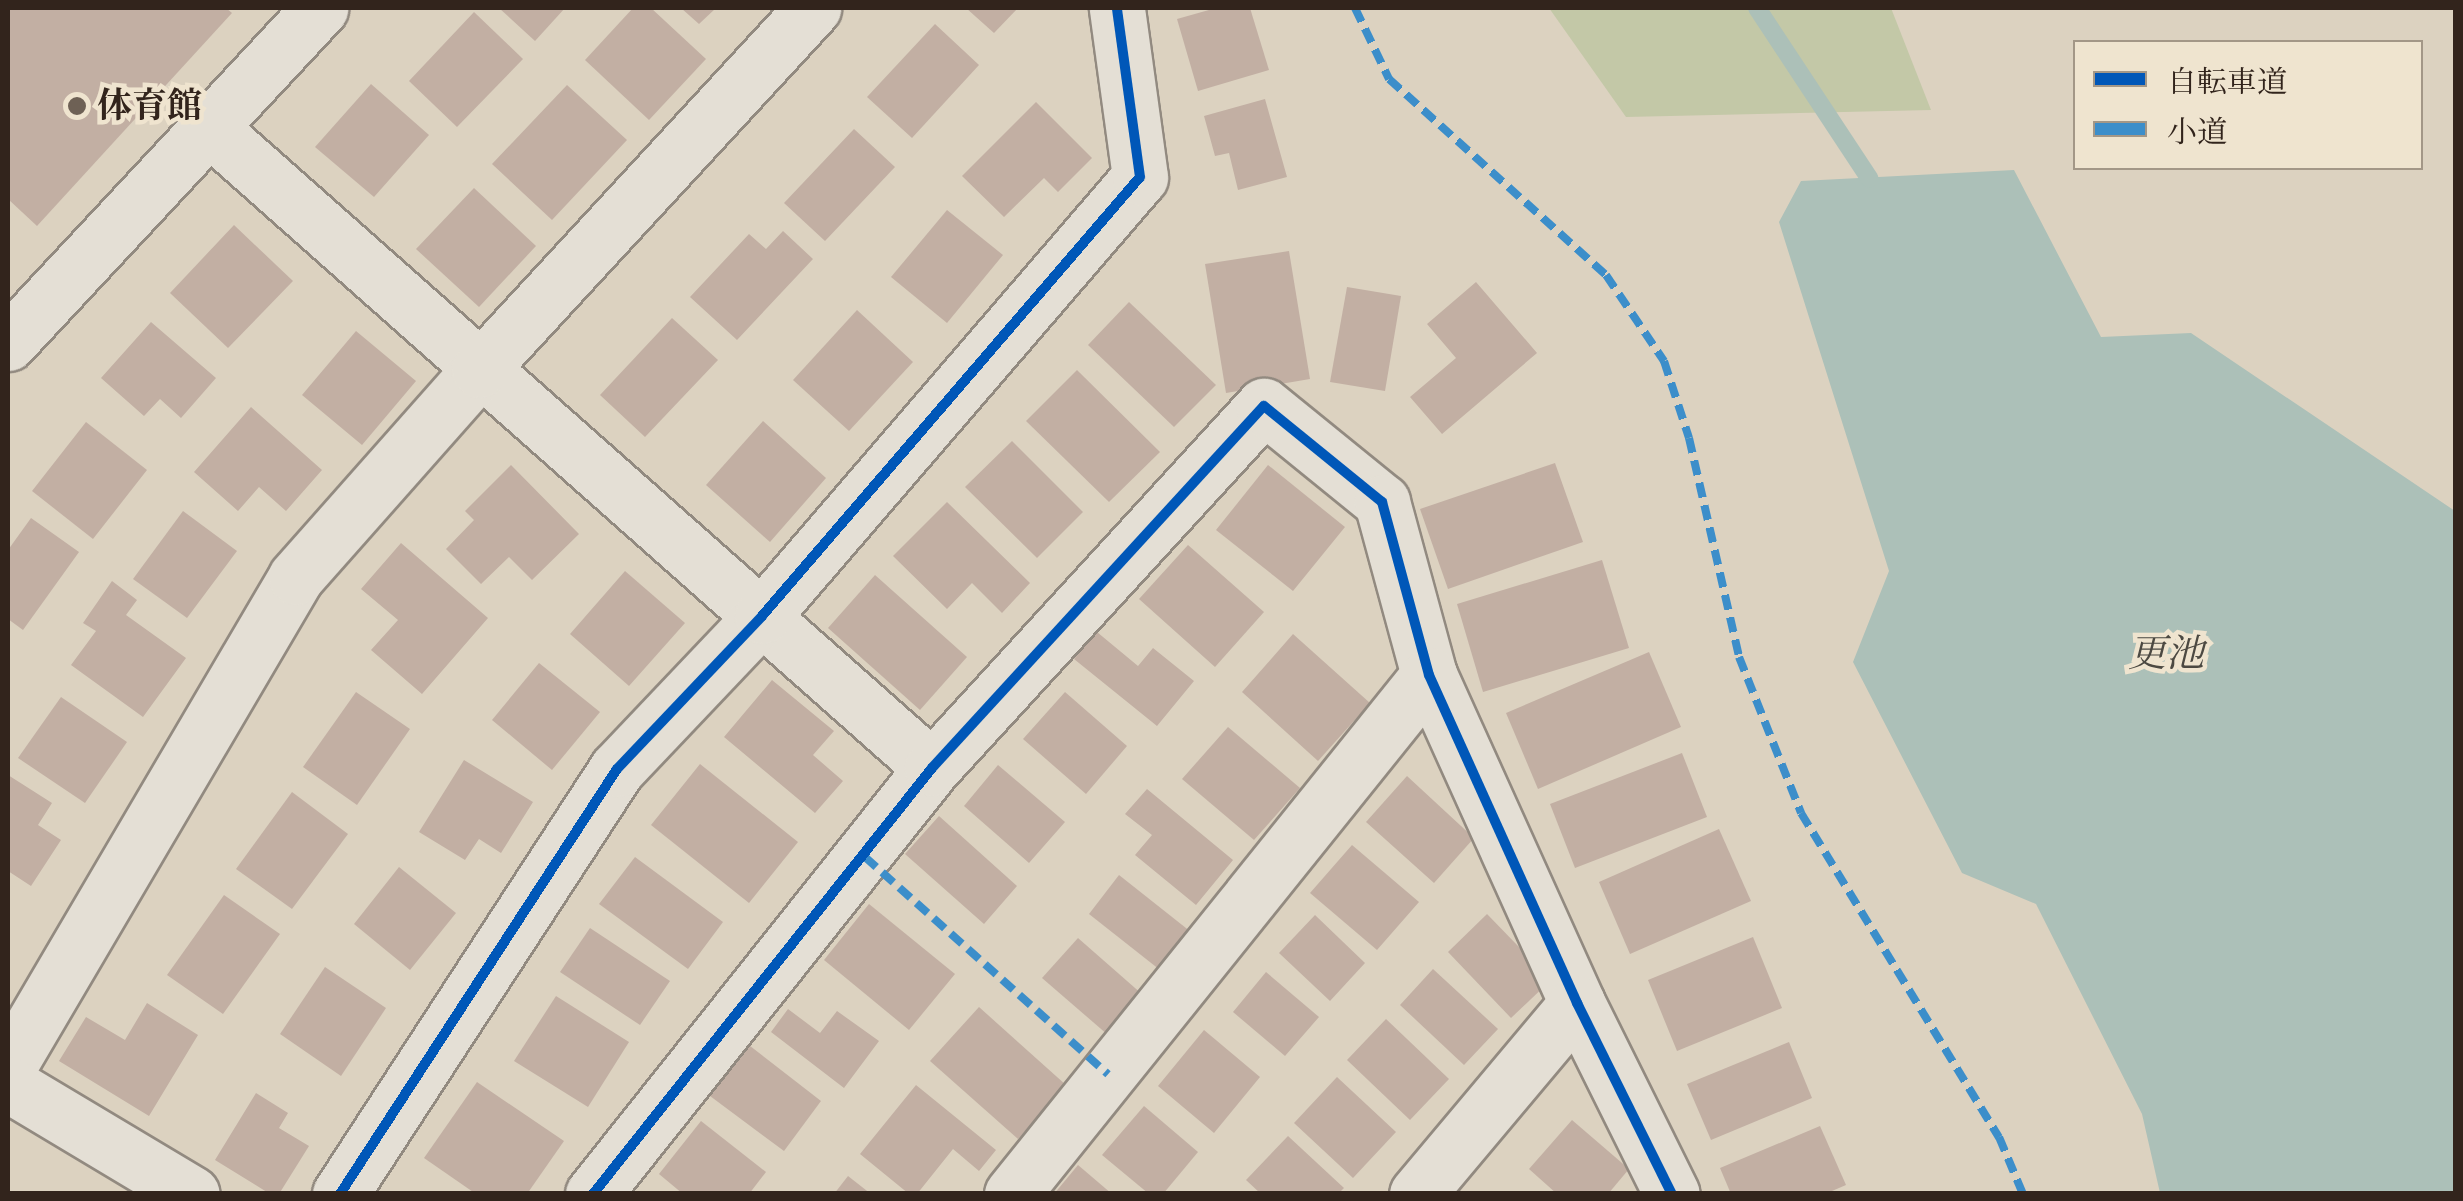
<!DOCTYPE html>
<meta charset="utf-8">
<style>
body{margin:0}
#map{position:relative;width:2463px;height:1201px;overflow:hidden;background:#dcd2c0;font-family:"IM FELL Double Pica","Noto Serif JP",serif}
div>[style]{position:absolute}
[style*='--x']{left:calc(var(--x)*1px);top:calc(var(--y)*1px);width:calc(var(--w)*1px);rotate:calc(var(--a)*1deg)}
.green>*{inset:0;background:#c3c8a7}
.water>*{inset:0;background:#acc0b8}
.stream>*{height:18px;margin:-9px;padding:0 9px;transform-origin:9px;border-radius:9px;background:#acc0b8}
.building>*{inset:0;background:#c2afa3}
.roads{filter:drop-shadow(2px 0 #928a80) drop-shadow(-2px 0 #928a80) drop-shadow(0 2px #928a80) drop-shadow(0 -2px #928a80)}
.street>*{height:55px;margin:-27.5px;padding:0 27.5px;transform-origin:27.5px;border-radius:27.5px;background:#e4dfd5}
.quiet>*{height:8px;margin-top:-4px;transform-origin:0;background:repeating-linear-gradient(90deg,#3c8eca 0 15px,transparent 0 23px)}
.cycleway>*{height:10px;margin:-5px;padding:0 5px;transform-origin:5px;border-radius:5px;background:#0057b8}
.dots>*{width:28px;height:28px;translate:-50% -50%;box-sizing:border-box;border:5px solid #efe4cf;border-radius:50%}
span{translate:-50% -50%;white-space:nowrap;text-align:center;line-height:1.15;-webkit-text-stroke:9px #efe4cf;paint-order:stroke}
.poi-label{font-size:35px;color:#32241c;font-weight:700}
.left{translate:0 -50%;text-align:left}
.water-label{font-size:38px;color:#4c4942;font-style:italic}
.frame{position:absolute;inset:0;border:10px solid #32241c;pointer-events:none}
.legend{position:absolute;left:2073px;top:40px;width:350px;height:130px;box-sizing:border-box;background:#efe4cf;border:2px solid #a39787;margin:0;padding:12px 18px;list-style:none;font-size:30px;color:#32241c}
.legend li{display:flex;align-items:center;gap:20px;height:50px}
.legend b{width:50px;border:2px solid #a39787}
</style>
<div id="map">
<div class="green">
<div style="clip-path:polygon(1549px 8px,1891px 8px,1931px 110px,1626px 117px)"></div>
</div>
<div class="water">
<div style="clip-path:polygon(2014px 170px,2101px 337px,2191px 333px,2455px 511px,2455px 1193px,2160px 1193px,2142px 1114px,2036px 904px,1962px 873px,1853px 662px,1889px 571px,1779px 222px,1801px 181px)"></div>
</div>
<div class="stream">
<div style="--x:1757;--y:8;--w:204;--a:56.6"></div>
</div>
<div class="building">
<div style="clip-path:polygon(8px 8px,226px 8px,232px 13px,37px 226px,8px 199px)"></div>
<div style="clip-path:polygon(499px 8px,565px 8px,535px 41px)"></div>
<div style="clip-path:polygon(633px 8px,651px 8px,706px 59px,649px 120px,585px 60px)"></div>
<div style="clip-path:polygon(681px 8px,716px 8px,699px 24px)"></div>
<div style="clip-path:polygon(966px 8px,1018px 8px,994px 33px)"></div>
<div style="clip-path:polygon(1216px 8px,1250px 8px,1269px 70px,1198px 91px,1177px 19px)"></div>
<div style="clip-path:polygon(474px 12px,523px 59px,457px 127px,409px 81px)"></div>
<div style="clip-path:polygon(935px 24px,979px 65px,912px 138px,867px 97px)"></div>
<div style="clip-path:polygon(371px 84px,429px 135px,374px 197px,315px 147px)"></div>
<div style="clip-path:polygon(567px 85px,627px 140px,552px 220px,492px 164px)"></div>
<div style="clip-path:polygon(1265px 99px,1287px 177px,1238px 190px,1229px 153px,1215px 156px,1204px 116px)"></div>
<div style="clip-path:polygon(1036px 102px,1092px 158px,1058px 192px,1044px 178px,1004px 217px,962px 176px)"></div>
<div style="clip-path:polygon(854px 129px,895px 167px,825px 241px,784px 203px)"></div>
<div style="clip-path:polygon(474px 188px,536px 246px,479px 307px,416px 249px)"></div>
<div style="clip-path:polygon(947px 210px,1003px 255px,947px 323px,891px 277px)"></div>
<div style="clip-path:polygon(234px 225px,293px 281px,228px 348px,170px 293px)"></div>
<div style="clip-path:polygon(783px 231px,813px 259px,737px 340px,690px 297px,749px 234px,766px 249px)"></div>
<div style="clip-path:polygon(1289px 251px,1310px 379px,1226px 393px,1205px 264px)"></div>
<div style="clip-path:polygon(1476px 282px,1537px 353px,1442px 434px,1410px 397px,1456px 358px,1427px 324px)"></div>
<div style="clip-path:polygon(1347px 287px,1401px 296px,1385px 391px,1330px 382px)"></div>
<div style="clip-path:polygon(1129px 302px,1216px 385px,1174px 427px,1088px 345px)"></div>
<div style="clip-path:polygon(857px 310px,913px 362px,849px 431px,793px 380px)"></div>
<div style="clip-path:polygon(672px 318px,718px 360px,645px 437px,600px 395px)"></div>
<div style="clip-path:polygon(151px 322px,216px 378px,181px 418px,160px 399px,144px 416px,101px 378px)"></div>
<div style="clip-path:polygon(356px 331px,416px 381px,362px 445px,302px 395px)"></div>
<div style="clip-path:polygon(1077px 370px,1160px 452px,1109px 502px,1026px 421px)"></div>
<div style="clip-path:polygon(251px 407px,322px 470px,286px 511px,259px 487px,238px 511px,194px 472px)"></div>
<div style="clip-path:polygon(763px 421px,826px 478px,770px 542px,706px 485px)"></div>
<div style="clip-path:polygon(86px 422px,147px 470px,93px 539px,32px 491px)"></div>
<div style="clip-path:polygon(1012px 441px,1083px 512px,1037px 558px,965px 487px)"></div>
<div style="clip-path:polygon(1555px 463px,1583px 542px,1448px 589px,1420px 509px)"></div>
<div style="clip-path:polygon(511px 465px,579px 534px,532px 580px,509px 557px,481px 584px,446px 549px,474px 520px,465px 511px)"></div>
<div style="clip-path:polygon(1268px 465px,1345px 527px,1293px 591px,1216px 530px)"></div>
<div style="clip-path:polygon(947px 502px,1030px 583px,1002px 613px,972px 583px,947px 609px,893px 556px)"></div>
<div style="clip-path:polygon(183px 511px,237px 551px,187px 618px,133px 579px)"></div>
<div style="clip-path:polygon(31px 518px,79px 552px,23px 630px,8px 619px,8px 550px)"></div>
<div style="clip-path:polygon(401px 543px,488px 618px,422px 694px,371px 650px,398px 620px,361px 589px)"></div>
<div style="clip-path:polygon(1188px 545px,1264px 612px,1215px 667px,1139px 599px)"></div>
<div style="clip-path:polygon(1602px 560px,1629px 648px,1483px 692px,1457px 604px)"></div>
<div style="clip-path:polygon(625px 571px,685px 623px,629px 686px,570px 634px)"></div>
<div style="clip-path:polygon(875px 575px,967px 657px,920px 710px,828px 628px)"></div>
<div style="clip-path:polygon(112px 581px,137px 600px,126px 615px,186px 658px,143px 717px,71px 665px,96px 631px,83px 623px)"></div>
<div style="clip-path:polygon(1097px 632px,1138px 666px,1153px 648px,1194px 681px,1157px 726px,1074px 659px)"></div>
<div style="clip-path:polygon(1293px 634px,1370px 703px,1318px 761px,1242px 692px)"></div>
<div style="clip-path:polygon(1649px 652px,1681px 727px,1538px 789px,1506px 713px)"></div>
<div style="clip-path:polygon(539px 663px,600px 712px,552px 770px,492px 720px)"></div>
<div style="clip-path:polygon(772px 680px,834px 731px,813px 755px,843px 781px,815px 813px,724px 737px)"></div>
<div style="clip-path:polygon(356px 692px,410px 729px,357px 805px,303px 767px)"></div>
<div style="clip-path:polygon(1065px 692px,1127px 746px,1086px 794px,1023px 739px)"></div>
<div style="clip-path:polygon(61px 697px,127px 742px,85px 803px,18px 758px)"></div>
<div style="clip-path:polygon(1228px 727px,1300px 788px,1254px 840px,1182px 779px)"></div>
<div style="clip-path:polygon(1682px 753px,1707px 817px,1575px 868px,1550px 804px)"></div>
<div style="clip-path:polygon(464px 760px,533px 802px,501px 853px,479px 839px,465px 860px,419px 832px)"></div>
<div style="clip-path:polygon(700px 764px,798px 842px,749px 903px,651px 825px)"></div>
<div style="clip-path:polygon(998px 765px,1065px 822px,1029px 863px,964px 806px)"></div>
<div style="clip-path:polygon(8px 775px,52px 803px,38px 825px,61px 840px,31px 886px,8px 871px)"></div>
<div style="clip-path:polygon(1407px 776px,1474px 838px,1434px 883px,1366px 822px)"></div>
<div style="clip-path:polygon(1147px 789px,1233px 860px,1196px 905px,1135px 855px,1152px 835px,1125px 814px)"></div>
<div style="clip-path:polygon(292px 792px,348px 834px,292px 909px,236px 869px)"></div>
<div style="clip-path:polygon(939px 816px,1017px 886px,984px 924px,905px 854px)"></div>
<div style="clip-path:polygon(1719px 829px,1751px 901px,1630px 954px,1599px 882px)"></div>
<div style="clip-path:polygon(1352px 845px,1419px 902px,1377px 950px,1310px 893px)"></div>
<div style="clip-path:polygon(635px 857px,723px 922px,688px 969px,599px 904px)"></div>
<div style="clip-path:polygon(399px 867px,456px 913px,410px 970px,354px 924px)"></div>
<div style="clip-path:polygon(1119px 875px,1191px 932px,1160px 970px,1089px 914px)"></div>
<div style="clip-path:polygon(224px 895px,280px 934px,223px 1014px,167px 975px)"></div>
<div style="clip-path:polygon(869px 904px,955px 974px,909px 1030px,824px 960px)"></div>
<div style="clip-path:polygon(1487px 914px,1551px 980px,1511px 1018px,1448px 952px)"></div>
<div style="clip-path:polygon(1315px 915px,1365px 963px,1330px 1001px,1279px 953px)"></div>
<div style="clip-path:polygon(590px 928px,670px 981px,640px 1025px,560px 972px)"></div>
<div style="clip-path:polygon(1753px 937px,1782px 1008px,1677px 1051px,1648px 980px)"></div>
<div style="clip-path:polygon(1078px 938px,1143px 995px,1108px 1035px,1042px 978px)"></div>
<div style="clip-path:polygon(325px 967px,386px 1008px,341px 1076px,280px 1034px)"></div>
<div style="clip-path:polygon(1433px 969px,1498px 1029px,1464px 1065px,1400px 1005px)"></div>
<div style="clip-path:polygon(1266px 972px,1319px 1017px,1285px 1056px,1233px 1012px)"></div>
<div style="clip-path:polygon(556px 996px,629px 1042px,588px 1107px,514px 1061px)"></div>
<div style="clip-path:polygon(147px 1003px,198px 1035px,149px 1116px,59px 1061px,86px 1017px,125px 1040px)"></div>
<div style="clip-path:polygon(979px 1007px,1066px 1085px,1018px 1139px,930px 1061px)"></div>
<div style="clip-path:polygon(788px 1009px,820px 1033px,837px 1011px,879px 1041px,844px 1088px,771px 1032px)"></div>
<div style="clip-path:polygon(1386px 1019px,1449px 1079px,1410px 1120px,1347px 1060px)"></div>
<div style="clip-path:polygon(1204px 1030px,1260px 1077px,1214px 1133px,1158px 1086px)"></div>
<div style="clip-path:polygon(745px 1042px,821px 1101px,784px 1151px,706px 1093px)"></div>
<div style="clip-path:polygon(1789px 1042px,1812px 1098px,1711px 1140px,1687px 1084px)"></div>
<div style="clip-path:polygon(1337px 1077px,1396px 1132px,1353px 1178px,1294px 1123px)"></div>
<div style="clip-path:polygon(477px 1082px,564px 1141px,527px 1194px,476px 1194px,424px 1158px)"></div>
<div style="clip-path:polygon(916px 1085px,996px 1150px,979px 1171px,953px 1149px,917px 1194px,909px 1194px,860px 1154px)"></div>
<div style="clip-path:polygon(256px 1093px,288px 1113px,279px 1128px,309px 1146px,279px 1194px,270px 1194px,215px 1160px)"></div>
<div style="clip-path:polygon(1144px 1106px,1198px 1152px,1163px 1194px,1149px 1194px,1102px 1155px)"></div>
<div style="clip-path:polygon(1572px 1120px,1629px 1169px,1608px 1194px,1557px 1194px,1529px 1169px)"></div>
<div style="clip-path:polygon(701px 1121px,766px 1172px,749px 1194px,683px 1194px,659px 1174px)"></div>
<div style="clip-path:polygon(1820px 1126px,1846px 1185px,1825px 1194px,1731px 1194px,1720px 1168px)"></div>
<div style="clip-path:polygon(1288px 1136px,1344px 1188px,1338px 1194px,1261px 1194px,1246px 1180px)"></div>
<div style="clip-path:polygon(1078px 1165px,1112px 1194px,1054px 1194px)"></div>
<div style="clip-path:polygon(848px 1176px,871px 1194px,834px 1194px)"></div>
</div>
<div class="roads">
<div class="street">
<div style="--x:211;--y:129;--w:963;--a:41.55"></div>
<div style="--x:8;--y:343;--w:458;--a:-47"></div>
<div style="--x:8;--y:1067;--w:568;--a:-59.55"></div>
<div style="--x:296;--y:577;--w:276;--a:-48.5"></div>
<div style="--x:479;--y:370;--w:493;--a:-47.3"></div>
<div style="--x:8;--y:1084;--w:214;--a:30.9"></div>
<div style="--x:340;--y:1194;--w:507;--a:-56.91"></div>
<div style="--x:617;--y:769;--w:211;--a:-46.5"></div>
<div style="--x:762;--y:616;--w:579;--a:-49.27"></div>
<div style="--x:1140;--y:177;--w:171;--a:-97.8"></div>
<div style="--x:593;--y:1194;--w:544;--a:-51.49"></div>
<div style="--x:932;--y:768;--w:491;--a:-47.5"></div>
<div style="--x:1264;--y:406;--w:152;--a:39.1"></div>
<div style="--x:1382;--y:502;--w:179;--a:74.8"></div>
<div style="--x:1429;--y:675;--w:360;--a:65.7"></div>
<div style="--x:1577;--y:1003;--w:213;--a:63.6"></div>
<div style="--x:1012;--y:1194;--w:666;--a:-51.22"></div>
<div style="--x:1417;--y:1194;--w:249;--a:-50"></div>
</div>
</div>
<div class="quiet">
<div style="--x:1355;--y:8;--w:79;--a:64.4"></div>
<div style="--x:1389;--y:79;--w:292;--a:42.1"></div>
<div style="--x:1606;--y:275;--w:104;--a:56"></div>
<div style="--x:1664;--y:361;--w:81;--a:72"></div>
<div style="--x:1689;--y:438;--w:225;--a:77.1"></div>
<div style="--x:1739;--y:657;--w:168;--a:68.3"></div>
<div style="--x:1801;--y:813;--w:380;--a:58.6"></div>
<div style="--x:1999;--y:1137;--w:62;--a:67.2"></div>
<div style="--x:865;--y:857;--w:326;--a:41.8"></div>
</div>
<div class="cycleway">
<div style="--x:340;--y:1194;--w:507;--a:-56.91"></div>
<div style="--x:617;--y:769;--w:211;--a:-46.5"></div>
<div style="--x:762;--y:616;--w:579;--a:-49.27"></div>
<div style="--x:1140;--y:177;--w:171;--a:-97.8"></div>
<div style="--x:593;--y:1194;--w:544;--a:-51.49"></div>
<div style="--x:932;--y:768;--w:491;--a:-47.5"></div>
<div style="--x:1264;--y:406;--w:152;--a:39.1"></div>
<div style="--x:1382;--y:502;--w:179;--a:74.8"></div>
<div style="--x:1429;--y:675;--w:360;--a:65.7"></div>
<div style="--x:1577;--y:1003;--w:213;--a:63.6"></div>
</div>
<div class="dots">
<div style="left:77px;top:106px;background:#6e6155"></div>
</div>
<div class="poi-label">
<span class="left" style="left:97px;top:106px">体育館</span>
</div>
<div class="water-label">
<span style="left:2166px;top:655px">更池</span>
</div>
<div class="frame"></div>
<ul class="legend">
<li><b style="height:12px;background:#0057b8"></b>自転車道</li>
<li><b style="height:12px;background:#3c8eca"></b>小道</li>
</ul>
</div>
